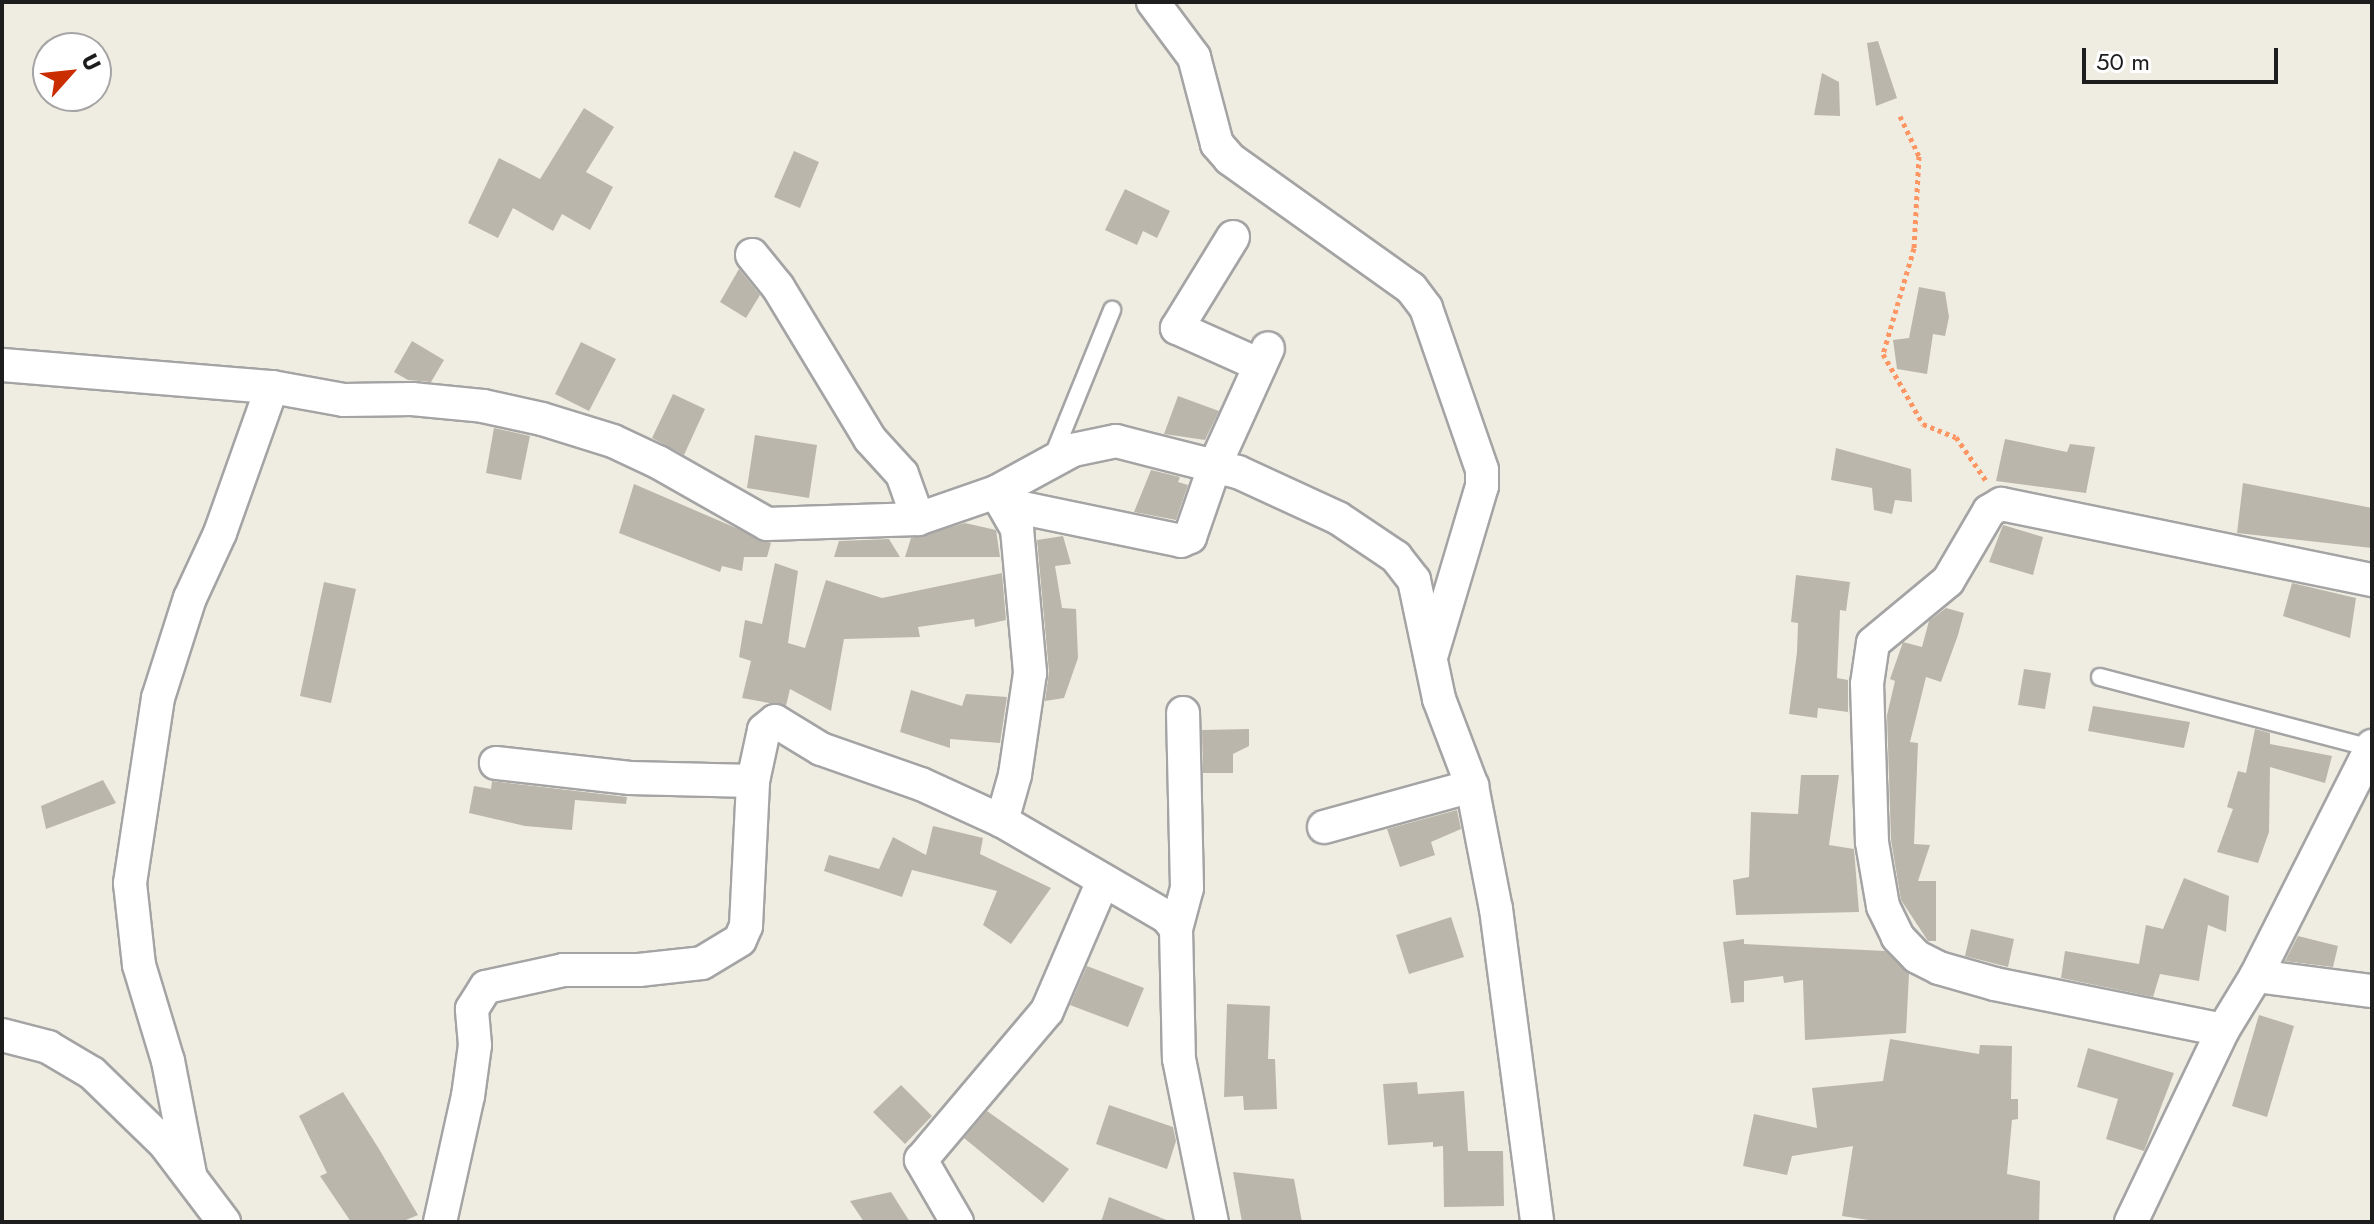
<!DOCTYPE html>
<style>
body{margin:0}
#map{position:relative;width:2374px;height:1224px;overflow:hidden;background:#efede2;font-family:Jost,sans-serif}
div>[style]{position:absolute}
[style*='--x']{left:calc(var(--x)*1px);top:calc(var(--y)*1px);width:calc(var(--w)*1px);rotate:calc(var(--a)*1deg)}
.building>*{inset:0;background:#bbb6ac}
.path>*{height:5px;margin-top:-2.5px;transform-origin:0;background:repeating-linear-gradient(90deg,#fe9664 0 4px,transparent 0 8px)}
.roads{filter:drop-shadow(2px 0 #a4a4a4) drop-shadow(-2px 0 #a4a4a4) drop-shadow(0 2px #a4a4a4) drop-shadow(0 -2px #a4a4a4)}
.lane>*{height:16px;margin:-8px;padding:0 8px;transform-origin:8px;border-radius:8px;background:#fff}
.street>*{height:32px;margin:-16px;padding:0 16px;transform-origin:16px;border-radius:16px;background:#fff}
span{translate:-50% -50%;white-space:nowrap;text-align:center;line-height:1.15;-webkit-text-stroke:6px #fff;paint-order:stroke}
.frame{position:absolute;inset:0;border:4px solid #1d1d1d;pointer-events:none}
.north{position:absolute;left:32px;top:32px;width:80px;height:80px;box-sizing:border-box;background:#fff;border:2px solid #a5a5a5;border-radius:50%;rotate:63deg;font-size:22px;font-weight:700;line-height:32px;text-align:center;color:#1d1d1d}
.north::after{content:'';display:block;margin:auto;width:28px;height:36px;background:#ca2d00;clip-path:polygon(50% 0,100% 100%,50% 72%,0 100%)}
.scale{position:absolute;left:2082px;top:48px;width:196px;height:36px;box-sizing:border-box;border:4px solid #1d1d1d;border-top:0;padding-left:10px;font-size:24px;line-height:28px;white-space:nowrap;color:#1d1d1d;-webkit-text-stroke:6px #fff;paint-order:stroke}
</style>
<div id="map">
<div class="building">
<div style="clip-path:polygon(1878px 41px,1897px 98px,1876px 106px,1867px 43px)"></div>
<div style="clip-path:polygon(1822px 73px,1839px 82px,1840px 116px,1814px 115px)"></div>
<div style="clip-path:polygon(584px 108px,614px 127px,586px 172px,613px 187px,590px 230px,562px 214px,553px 231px,513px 208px,498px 238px,468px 223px,499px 158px,540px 179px)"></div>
<div style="clip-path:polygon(794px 151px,819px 162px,800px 208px,774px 197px)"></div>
<div style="clip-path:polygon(1125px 189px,1170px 211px,1157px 238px,1143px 231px,1137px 245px,1105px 230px)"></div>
<div style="clip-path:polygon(739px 269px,760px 295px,746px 318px,720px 302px)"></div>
<div style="clip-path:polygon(1919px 287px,1945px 292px,1949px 317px,1945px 336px,1933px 334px,1927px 374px,1897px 369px,1893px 340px,1909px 338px)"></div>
<div style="clip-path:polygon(412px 341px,444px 360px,431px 382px,408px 380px,394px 372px)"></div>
<div style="clip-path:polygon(581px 342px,616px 359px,589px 411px,555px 394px)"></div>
<div style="clip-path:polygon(673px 394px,705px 409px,684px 455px,652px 438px)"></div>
<div style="clip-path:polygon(1178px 396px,1219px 411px,1205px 440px,1164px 434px)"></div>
<div style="clip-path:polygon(494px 428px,530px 436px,521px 480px,486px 473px)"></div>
<div style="clip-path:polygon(755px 435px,817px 445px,809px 498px,747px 488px)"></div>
<div style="clip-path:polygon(2005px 439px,2067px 452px,2070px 444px,2095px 447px,2086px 493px,1996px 481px)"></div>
<div style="clip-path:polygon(1836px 448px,1911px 469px,1912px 502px,1895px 500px,1892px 514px,1874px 510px,1872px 488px,1831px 480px)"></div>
<div style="clip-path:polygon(1151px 470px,1180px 477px,1178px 482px,1188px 485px,1176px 520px,1134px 512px)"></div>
<div style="clip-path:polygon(2243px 483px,2372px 508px,2372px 548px,2237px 533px)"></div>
<div style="clip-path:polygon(634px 484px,771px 543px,767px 557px,744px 557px,742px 571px,722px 566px,720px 572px,619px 533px)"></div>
<div style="clip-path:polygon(965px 523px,996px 530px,1000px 557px,905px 557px,911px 538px)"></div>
<div style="clip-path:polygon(2003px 525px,2043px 537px,2033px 575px,1989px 562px)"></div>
<div style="clip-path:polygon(1063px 536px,1071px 564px,1055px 566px,1062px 608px,1076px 609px,1078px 658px,1064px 698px,1045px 701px,1049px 672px,1037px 540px)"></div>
<div style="clip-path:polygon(889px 539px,900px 557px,834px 557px,839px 541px)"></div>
<div style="clip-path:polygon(775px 563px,798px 571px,788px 643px,805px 648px,826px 580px,882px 598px,1002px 573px,1006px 620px,975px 627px,974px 619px,918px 627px,920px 637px,844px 639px,831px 711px,790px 689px,786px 706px,742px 698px,751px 661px,739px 657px,745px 620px,762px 624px)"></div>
<div style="clip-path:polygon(1796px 575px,1850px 582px,1846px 611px,1840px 610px,1837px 678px,1848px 680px,1848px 712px,1818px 708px,1817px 718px,1789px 714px,1797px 652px,1798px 623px,1791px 622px)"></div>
<div style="clip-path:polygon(324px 582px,356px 589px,331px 703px,300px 696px)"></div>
<div style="clip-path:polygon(2292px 583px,2356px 598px,2350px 638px,2283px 616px)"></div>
<div style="clip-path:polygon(1946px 608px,1964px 613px,1958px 635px,1941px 682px,1926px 677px,1910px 742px,1918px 743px,1914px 844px,1930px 845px,1918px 881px,1936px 881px,1936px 941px,1928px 941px,1901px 900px,1891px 840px,1887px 715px,1895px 681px,1890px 679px,1903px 642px,1922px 647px,1929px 621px)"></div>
<div style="clip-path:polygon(2024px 669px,2051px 673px,2045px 709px,2018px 705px)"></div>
<div style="clip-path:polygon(911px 690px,962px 706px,966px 694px,1007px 697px,1000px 743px,950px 739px,950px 748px,900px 732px)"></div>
<div style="clip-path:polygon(2093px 706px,2190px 722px,2184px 748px,2088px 731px)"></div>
<div style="clip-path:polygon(1249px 729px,1249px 746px,1233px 754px,1233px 773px,1203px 773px,1202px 730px)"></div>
<div style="clip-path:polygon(2255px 729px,2270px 733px,2270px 744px,2332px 756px,2325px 783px,2270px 767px,2269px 832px,2258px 863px,2217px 852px,2233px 809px,2227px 807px,2238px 771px,2246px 773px)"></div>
<div style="clip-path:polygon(1801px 775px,1839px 775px,1829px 845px,1854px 849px,1859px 912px,1736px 915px,1733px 880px,1749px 877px,1751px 812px,1798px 814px)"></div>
<div style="clip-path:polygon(103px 780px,116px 803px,46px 829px,41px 806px)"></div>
<div style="clip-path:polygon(492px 781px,627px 797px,626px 804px,575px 800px,572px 830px,525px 826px,469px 813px,474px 786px,491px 789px)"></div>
<div style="clip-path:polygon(1457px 810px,1461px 829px,1431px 842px,1435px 855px,1400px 867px,1387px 829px)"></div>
<div style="clip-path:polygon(933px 826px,983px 838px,980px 854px,1051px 888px,1011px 944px,983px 925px,997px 891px,912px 870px,902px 897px,824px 871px,829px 855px,879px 869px,893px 837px,926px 855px)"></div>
<div style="clip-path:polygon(2184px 878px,2229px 896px,2226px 932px,2208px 925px,2199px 981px,2160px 974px,2153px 997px,2061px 978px,2065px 951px,2139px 964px,2146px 925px,2163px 929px)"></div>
<div style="clip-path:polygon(1451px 917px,1464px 957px,1409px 974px,1396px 935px)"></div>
<div style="clip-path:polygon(1971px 929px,2014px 939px,2008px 967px,1965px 956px)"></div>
<div style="clip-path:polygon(2298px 936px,2338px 946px,2333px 967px,2285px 961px)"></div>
<div style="clip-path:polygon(1744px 939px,1744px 944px,1885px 951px,1909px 974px,1906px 1033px,1805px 1040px,1803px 980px,1784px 983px,1783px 976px,1744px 981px,1744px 1002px,1731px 1003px,1723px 942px)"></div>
<div style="clip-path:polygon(1087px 966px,1144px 988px,1128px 1027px,1070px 1005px)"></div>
<div style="clip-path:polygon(1227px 1004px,1270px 1006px,1268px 1059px,1275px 1059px,1277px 1109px,1244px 1110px,1243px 1096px,1224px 1097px)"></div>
<div style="clip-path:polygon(2259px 1015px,2294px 1026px,2267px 1117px,2232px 1106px)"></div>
<div style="clip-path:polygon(1890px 1039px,1979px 1054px,1980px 1045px,2012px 1046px,2011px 1099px,2018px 1099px,2018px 1119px,2012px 1120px,2007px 1174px,2040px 1181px,2039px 1222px,1882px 1222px,1842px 1216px,1853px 1146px,1792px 1156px,1787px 1175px,1743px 1166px,1754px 1114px,1817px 1128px,1812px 1088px,1883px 1081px)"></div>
<div style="clip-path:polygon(2088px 1048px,2174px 1073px,2144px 1151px,2106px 1139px,2118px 1099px,2077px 1087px)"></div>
<div style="clip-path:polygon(1417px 1082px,1418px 1094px,1464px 1091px,1468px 1151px,1503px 1151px,1504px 1206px,1444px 1207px,1443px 1146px,1433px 1147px,1433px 1142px,1388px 1145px,1383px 1084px)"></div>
<div style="clip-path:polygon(901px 1085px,932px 1116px,905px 1144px,873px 1112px)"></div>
<div style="clip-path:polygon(343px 1092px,379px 1149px,418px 1215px,401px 1222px,351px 1222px,320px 1176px,327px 1173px,299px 1116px)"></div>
<div style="clip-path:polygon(1109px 1105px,1173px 1127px,1176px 1141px,1167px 1169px,1096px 1144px)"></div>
<div style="clip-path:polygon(987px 1111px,1069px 1169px,1043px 1203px,964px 1138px)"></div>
<div style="clip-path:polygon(1233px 1172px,1294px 1179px,1302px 1222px,1242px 1222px)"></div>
<div style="clip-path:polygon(891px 1192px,910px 1222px,864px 1222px,850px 1201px)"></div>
<div style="clip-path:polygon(1109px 1197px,1169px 1221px,1169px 1222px,1101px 1222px)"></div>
</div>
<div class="path">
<div style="--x:1900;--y:116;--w:44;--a:64.6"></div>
<div style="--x:1919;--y:156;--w:92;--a:93.1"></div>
<div style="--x:1914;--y:248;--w:110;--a:106.3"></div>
<div style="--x:1883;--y:354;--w:81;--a:60.3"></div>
<div style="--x:1923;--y:424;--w:35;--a:22"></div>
<div style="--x:1956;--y:437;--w:55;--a:55.4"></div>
</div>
<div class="roads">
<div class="lane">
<div style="--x:1052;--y:458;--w:160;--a:-67.9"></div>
<div style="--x:2100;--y:677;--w:280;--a:14.7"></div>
</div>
<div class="street">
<div style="--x:1153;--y:2;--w:69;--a:53.3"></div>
<div style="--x:1194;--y:57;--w:90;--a:75.2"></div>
<div style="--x:1217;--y:144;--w:20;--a:49"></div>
<div style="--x:1230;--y:159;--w:222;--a:35.5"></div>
<div style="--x:1411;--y:288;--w:25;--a:53"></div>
<div style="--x:1426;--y:308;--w:171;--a:70.9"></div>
<div style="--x:1482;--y:470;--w:16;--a:90"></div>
<div style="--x:1482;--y:486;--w:175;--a:106.6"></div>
<div style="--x:1233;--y:237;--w:107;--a:121.6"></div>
<div style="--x:1177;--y:328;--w:91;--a:24"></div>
<div style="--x:752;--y:255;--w:41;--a:50.9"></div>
<div style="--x:778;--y:287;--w:178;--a:58.8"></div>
<div style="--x:870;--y:439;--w:47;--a:47.6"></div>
<div style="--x:902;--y:474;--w:48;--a:70.4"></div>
<div style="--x:2;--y:365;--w:271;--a:4.7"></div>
<div style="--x:996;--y:492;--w:43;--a:60.4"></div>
<div style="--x:1017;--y:529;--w:145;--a:84.8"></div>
<div style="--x:1030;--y:673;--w:103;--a:98.4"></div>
<div style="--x:1015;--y:775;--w:48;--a:105.8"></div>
<div style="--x:1003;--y:504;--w:182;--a:11.7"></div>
<div style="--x:1181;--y:541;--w:10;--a:-24"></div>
<div style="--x:1190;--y:537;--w:76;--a:-70.9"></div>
<div style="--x:1215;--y:465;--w:128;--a:-65.6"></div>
<div style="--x:753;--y:781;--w:52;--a:-77.8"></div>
<div style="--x:764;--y:730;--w:14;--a:-39"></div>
<div style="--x:775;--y:721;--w:54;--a:31.3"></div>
<div style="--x:821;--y:749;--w:106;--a:19.3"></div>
<div style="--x:921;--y:784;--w:89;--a:24.6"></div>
<div style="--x:1002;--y:821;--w:191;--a:30.2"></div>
<div style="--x:1167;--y:917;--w:15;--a:53"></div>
<div style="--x:1176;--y:929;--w:130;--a:88.7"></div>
<div style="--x:1179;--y:1059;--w:166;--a:78.6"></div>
<div style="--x:1324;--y:827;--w:154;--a:-15.5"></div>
<div style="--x:1176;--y:929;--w:42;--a:-75"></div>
<div style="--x:1187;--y:888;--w:175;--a:-91.3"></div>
<div style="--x:2256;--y:976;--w:117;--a:7.4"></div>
<div style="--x:2223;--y:1030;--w:233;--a:-168.6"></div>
<div style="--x:1995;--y:984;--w:58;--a:-164.1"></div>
<div style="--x:1939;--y:968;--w:25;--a:-153"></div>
<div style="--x:1917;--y:957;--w:28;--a:-134"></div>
<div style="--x:1898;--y:937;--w:34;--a:-116"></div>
<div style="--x:1883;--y:906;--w:65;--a:-99.8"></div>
<div style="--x:1872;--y:842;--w:158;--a:-91.8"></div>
<div style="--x:1867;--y:684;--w:41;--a:-81.7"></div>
<div style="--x:1873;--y:643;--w:97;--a:-39.6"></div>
<div style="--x:1948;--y:581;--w:81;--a:-59.6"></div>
<div style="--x:1989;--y:511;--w:14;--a:-30"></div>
<div style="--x:2001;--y:504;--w:379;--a:11.6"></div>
<div style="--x:2;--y:1035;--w:48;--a:14.6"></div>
<div style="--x:48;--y:1047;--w:51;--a:30.6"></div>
<div style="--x:92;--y:1073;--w:102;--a:44.2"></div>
<div style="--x:165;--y:1144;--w:98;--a:52.9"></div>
<div style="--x:190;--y:1174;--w:115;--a:-101"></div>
<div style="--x:168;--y:1061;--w:100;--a:-106.8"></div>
<div style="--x:139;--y:965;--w:82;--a:-96.3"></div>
<div style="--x:130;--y:883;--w:187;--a:-81.4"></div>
<div style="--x:158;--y:698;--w:105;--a:-72.3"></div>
<div style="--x:190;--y:598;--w:72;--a:-65.2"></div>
<div style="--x:220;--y:533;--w:155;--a:-70.4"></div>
<div style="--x:272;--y:387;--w:73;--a:10.2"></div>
<div style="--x:344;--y:400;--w:68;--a:-0.8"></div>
<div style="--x:412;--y:399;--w:71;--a:5.6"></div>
<div style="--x:483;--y:406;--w:60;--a:12.4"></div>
<div style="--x:542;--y:419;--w:74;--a:17.2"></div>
<div style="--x:613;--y:441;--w:50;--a:25"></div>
<div style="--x:658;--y:462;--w:125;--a:29.6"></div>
<div style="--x:767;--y:524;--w:151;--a:-1.9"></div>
<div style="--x:918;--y:519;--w:83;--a:-19.1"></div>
<div style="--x:996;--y:492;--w:88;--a:-28.6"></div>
<div style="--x:1073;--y:450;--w:44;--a:-11.8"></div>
<div style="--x:1116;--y:441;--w:126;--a:14.3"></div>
<div style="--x:1238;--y:472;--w:110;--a:24.7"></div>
<div style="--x:1338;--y:518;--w:70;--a:33.9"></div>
<div style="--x:1396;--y:557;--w:29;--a:52"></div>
<div style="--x:1414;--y:580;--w:122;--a:78.1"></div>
<div style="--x:1439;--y:699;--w:93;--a:69.2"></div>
<div style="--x:1472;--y:786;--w:125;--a:79"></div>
<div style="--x:1496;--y:909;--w:316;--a:82.5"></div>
<div style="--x:440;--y:1222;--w:129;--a:-77.5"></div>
<div style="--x:468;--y:1096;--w:51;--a:-82.2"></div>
<div style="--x:475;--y:1045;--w:36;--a:-95"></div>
<div style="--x:472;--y:1009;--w:26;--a:-58"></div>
<div style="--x:486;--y:987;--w:79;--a:-12.4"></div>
<div style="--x:563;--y:970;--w:76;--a:0"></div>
<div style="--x:639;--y:970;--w:63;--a:-6.3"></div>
<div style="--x:702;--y:963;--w:44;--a:-31.2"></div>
<div style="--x:740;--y:940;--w:15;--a:-67"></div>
<div style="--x:746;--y:926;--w:145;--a:-87.2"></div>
<div style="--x:753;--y:781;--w:123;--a:-178.6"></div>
<div style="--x:630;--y:778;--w:135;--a:-173.6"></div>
<div style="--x:957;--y:1222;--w:72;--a:-120.1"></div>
<div style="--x:921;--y:1160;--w:195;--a:-49.8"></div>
<div style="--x:1047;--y:1011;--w:142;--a:-66.7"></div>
<div style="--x:2131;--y:1222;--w:213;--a:-64.4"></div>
<div style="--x:2223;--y:1030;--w:63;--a:-58.6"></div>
<div style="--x:2256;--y:976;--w:258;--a:-63.2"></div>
</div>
</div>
<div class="frame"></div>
<div class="north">U</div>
<div class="scale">50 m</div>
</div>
